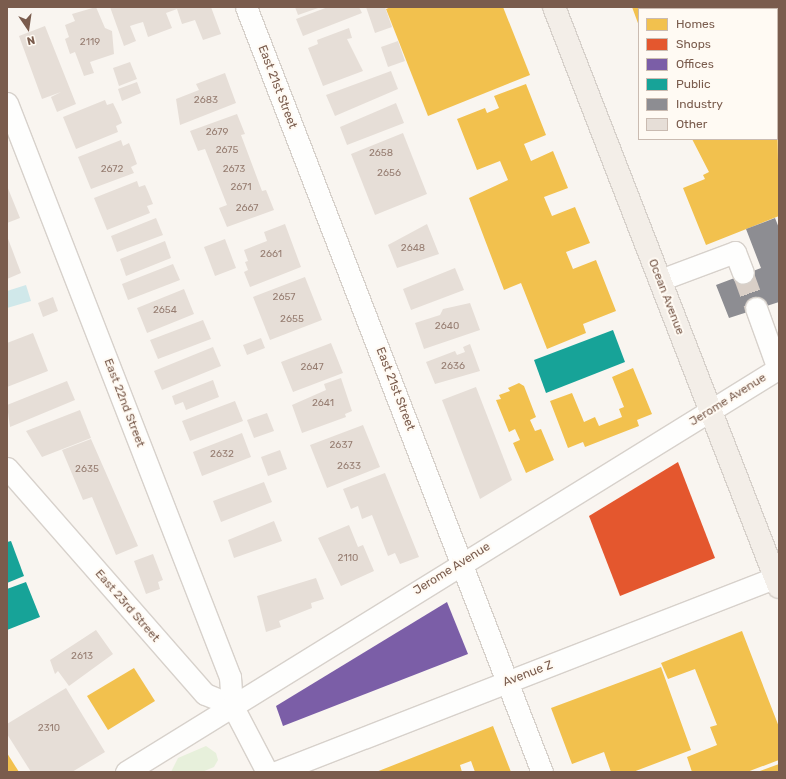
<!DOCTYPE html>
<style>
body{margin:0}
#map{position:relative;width:786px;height:779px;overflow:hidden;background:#f9f5f0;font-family:Rubik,sans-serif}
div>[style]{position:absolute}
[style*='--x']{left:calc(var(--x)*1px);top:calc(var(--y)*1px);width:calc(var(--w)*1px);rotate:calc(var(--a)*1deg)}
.green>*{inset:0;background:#e7f0db}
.water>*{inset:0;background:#d0e8ea}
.homes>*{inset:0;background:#f2c14e}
.shops>*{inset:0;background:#e4572e}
.offices>*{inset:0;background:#7b5ea7}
.public>*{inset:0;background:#17a398}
.industry>*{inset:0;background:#8d8d92}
.building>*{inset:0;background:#e6ded7}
.minor-tunnel>*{height:21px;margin-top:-10.5px;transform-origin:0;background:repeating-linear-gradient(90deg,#d9cfc7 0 21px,transparent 0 31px)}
.roads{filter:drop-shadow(1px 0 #d7d1cb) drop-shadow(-1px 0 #d7d1cb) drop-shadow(0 1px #d7d1cb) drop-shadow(0 -1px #d7d1cb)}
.minor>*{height:21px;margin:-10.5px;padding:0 10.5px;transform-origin:10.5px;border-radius:10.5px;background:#fefefd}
.major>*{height:22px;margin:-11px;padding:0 11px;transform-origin:11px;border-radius:11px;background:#f3eee8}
span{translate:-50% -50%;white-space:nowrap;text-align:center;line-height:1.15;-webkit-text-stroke:4px #fffaf3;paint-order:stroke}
.number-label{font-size:10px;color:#977e72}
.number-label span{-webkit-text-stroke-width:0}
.street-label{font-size:12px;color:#7a5c4d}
.frame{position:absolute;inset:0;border:8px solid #7a5c4d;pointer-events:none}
.legend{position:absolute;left:638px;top:8px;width:140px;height:132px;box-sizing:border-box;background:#fffaf3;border:1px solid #cabbb1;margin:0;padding:5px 7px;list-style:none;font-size:12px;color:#7a5c4d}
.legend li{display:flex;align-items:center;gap:8px;height:20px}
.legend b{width:20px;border:1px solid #cabbb1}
.north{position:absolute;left:8px;top:8px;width:40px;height:40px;-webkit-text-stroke:3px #fffaf3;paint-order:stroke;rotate:167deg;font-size:11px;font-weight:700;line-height:16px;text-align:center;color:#7a5c4d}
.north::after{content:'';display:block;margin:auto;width:14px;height:18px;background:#7a5c4d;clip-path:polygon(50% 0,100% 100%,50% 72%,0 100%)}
</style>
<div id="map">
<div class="green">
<div style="clip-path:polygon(206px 746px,216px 753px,218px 760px,214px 767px,202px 772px,171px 772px,178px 758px)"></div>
</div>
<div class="water">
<div style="clip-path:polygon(26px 285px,31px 301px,7px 308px,7px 291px)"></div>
</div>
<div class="homes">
<div style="clip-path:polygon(391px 7px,503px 7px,530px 75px,428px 116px,386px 9px)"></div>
<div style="clip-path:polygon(632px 7px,698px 7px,699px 9px,639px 9px,639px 26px)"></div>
<div style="clip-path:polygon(526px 84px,546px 135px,524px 144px,531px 161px,553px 151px,568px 188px,544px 197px,552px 216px,575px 207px,590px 243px,566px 252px,573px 269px,596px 260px,616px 311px,583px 324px,586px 333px,547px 349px,521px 283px,504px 290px,469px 198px,508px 180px,500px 161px,477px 170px,457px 119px,485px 108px,487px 113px,499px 108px,494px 96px)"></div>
<div style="clip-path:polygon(777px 105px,779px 216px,706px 245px,683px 188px,705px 179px,703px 175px,709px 172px,692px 139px,777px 139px)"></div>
<div style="clip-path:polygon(633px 368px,652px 414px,637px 420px,639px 426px,585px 447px,583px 442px,568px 448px,550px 401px,572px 393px,584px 422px,595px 417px,599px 426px,622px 417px,619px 409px,624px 407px,612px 377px)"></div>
<div style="clip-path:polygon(519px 383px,524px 386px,536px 417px,530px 420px,535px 431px,541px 429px,554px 460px,526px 473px,513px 443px,520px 440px,515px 429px,509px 432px,496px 400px,501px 399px,499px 395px,510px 391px,508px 388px)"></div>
<div style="clip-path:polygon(742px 631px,779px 727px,779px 760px,747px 772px,692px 772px,687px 757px,717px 745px,710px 727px,717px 725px,695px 669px,668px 679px,661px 663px)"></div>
<div style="clip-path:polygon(661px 667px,691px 750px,633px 772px,611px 772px,604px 752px,572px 764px,551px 708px)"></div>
<div style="clip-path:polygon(134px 668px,155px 701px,108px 730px,87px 696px)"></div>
<div style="clip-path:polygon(493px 726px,511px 772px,475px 772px,471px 761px,460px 765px,462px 772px,376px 772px)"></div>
<div style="clip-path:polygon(7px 753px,19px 772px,7px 772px)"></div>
<div style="clip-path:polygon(779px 764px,779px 772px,757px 772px)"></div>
</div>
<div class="shops">
<div style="clip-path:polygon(678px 462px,715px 558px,620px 596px,589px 516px)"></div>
</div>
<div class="offices">
<div style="clip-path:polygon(447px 602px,468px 654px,283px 726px,276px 706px)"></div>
</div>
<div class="public">
<div style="clip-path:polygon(613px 330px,625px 362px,546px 393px,534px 360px)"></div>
<div style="clip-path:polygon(11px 541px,24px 576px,7px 583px,7px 542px)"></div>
<div style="clip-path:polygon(26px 582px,40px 617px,7px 630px,7px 589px)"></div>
</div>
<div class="industry">
<div style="clip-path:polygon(775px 218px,779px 228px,779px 302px,729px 318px,716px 285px,761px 268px,746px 229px)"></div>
</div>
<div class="building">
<div style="clip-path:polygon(96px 7px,105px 28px,112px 31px,114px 54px,90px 62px,94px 73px,84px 76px,75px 52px,70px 54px,65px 39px,69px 37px,65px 25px,75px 21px,72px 14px)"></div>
<div style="clip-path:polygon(110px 7px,211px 7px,221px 34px,203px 40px,195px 20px,182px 24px,177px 9px,166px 13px,172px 28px,148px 37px,143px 22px,136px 24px,130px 26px,136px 41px,124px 46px)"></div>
<div style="clip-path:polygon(295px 7px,321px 7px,298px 15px)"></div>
<div style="clip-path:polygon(328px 7px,359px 7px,362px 13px,303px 36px,296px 19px)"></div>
<div style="clip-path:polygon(366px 7px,385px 7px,392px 27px,375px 33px)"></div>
<div style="clip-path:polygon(45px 26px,76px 104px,57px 112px,51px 97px,61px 92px,42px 99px,19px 36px)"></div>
<div style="clip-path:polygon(349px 28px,352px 38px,347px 39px,363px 71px,323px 86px,308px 48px,318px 44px,317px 40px)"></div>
<div style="clip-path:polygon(398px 41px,405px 61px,388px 67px,381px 47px)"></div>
<div style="clip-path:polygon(130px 62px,137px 79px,119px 86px,113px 68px)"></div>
<div style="clip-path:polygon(391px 71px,398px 89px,335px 116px,326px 95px)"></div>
<div style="clip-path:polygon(225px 73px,236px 103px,180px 125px,176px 99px,199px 90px,196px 84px)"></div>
<div style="clip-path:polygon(137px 82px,141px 93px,122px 101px,118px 89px)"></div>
<div style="clip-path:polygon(105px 100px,107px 105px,113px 103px,118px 113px,122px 123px,116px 126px,118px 132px,76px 149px,63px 117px)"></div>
<div style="clip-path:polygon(396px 103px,404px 123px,347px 145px,340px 127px)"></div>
<div style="clip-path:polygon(237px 114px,245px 134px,241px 135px,262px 191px,266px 190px,274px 210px,227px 227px,219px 208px,227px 205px,205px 149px,198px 151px,190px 131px)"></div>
<div style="clip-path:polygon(403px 133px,427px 194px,375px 215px,351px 154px)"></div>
<div style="clip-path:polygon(121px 140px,123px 146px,129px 143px,133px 153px,137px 164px,131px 167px,134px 173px,91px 189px,78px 157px)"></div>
<div style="clip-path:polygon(137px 181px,139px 187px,145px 185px,149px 194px,153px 204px,147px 206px,150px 213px,107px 230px,94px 198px)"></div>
<div style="clip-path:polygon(7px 186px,20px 218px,7px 223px)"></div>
<div style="clip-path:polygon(156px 218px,163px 235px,117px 252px,111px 236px)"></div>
<div style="clip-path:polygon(285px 224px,301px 267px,250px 287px,244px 272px,248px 270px,245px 262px,248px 261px,244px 250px,267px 241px,264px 232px)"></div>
<div style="clip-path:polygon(427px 224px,439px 254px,397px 268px,388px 245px)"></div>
<div style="clip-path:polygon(7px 236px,21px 273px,7px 279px)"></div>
<div style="clip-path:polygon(225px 239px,236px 268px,215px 276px,204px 247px)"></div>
<div style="clip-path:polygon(165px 241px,171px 258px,126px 276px,120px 259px)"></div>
<div style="clip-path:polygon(173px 264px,180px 280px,128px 300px,122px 284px)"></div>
<div style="clip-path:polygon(455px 268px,464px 290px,411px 310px,403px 289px)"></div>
<div style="clip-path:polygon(305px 277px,322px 320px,270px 340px,253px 297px)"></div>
<div style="clip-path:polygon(184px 289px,194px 314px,147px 333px,137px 308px)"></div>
<div style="clip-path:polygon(53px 297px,58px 311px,43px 317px,38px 303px)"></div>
<div style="clip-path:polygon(470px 303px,480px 330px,424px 349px,415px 323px,440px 315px,443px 309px)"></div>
<div style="clip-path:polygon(203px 320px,211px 339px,158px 359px,150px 340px)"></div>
<div style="clip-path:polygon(33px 333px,48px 371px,7px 387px,7px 343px)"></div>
<div style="clip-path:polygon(261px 338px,265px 348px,247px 355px,243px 345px)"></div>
<div style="clip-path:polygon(331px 343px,343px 373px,293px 392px,281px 362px)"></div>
<div style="clip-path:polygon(470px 344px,480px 371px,435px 384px,426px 362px,455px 351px,457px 355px,465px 352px,463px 347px)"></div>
<div style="clip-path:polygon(213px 347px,221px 366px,162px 390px,154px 371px)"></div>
<div style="clip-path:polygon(341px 378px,352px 411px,345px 414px,346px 417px,302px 433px,292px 405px,326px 390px,324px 384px)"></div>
<div style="clip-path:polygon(213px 380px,219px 397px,186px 410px,183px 402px,175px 405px,172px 396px)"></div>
<div style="clip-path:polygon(67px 381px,75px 400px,10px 427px,7px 405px)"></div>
<div style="clip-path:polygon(476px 387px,512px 480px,480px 499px,442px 400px)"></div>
<div style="clip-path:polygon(235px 401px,243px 421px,190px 441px,182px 421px)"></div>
<div style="clip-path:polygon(80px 410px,91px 438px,42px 457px,26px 431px)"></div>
<div style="clip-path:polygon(267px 413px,274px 431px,254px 438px,247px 420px)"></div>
<div style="clip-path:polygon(363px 425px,380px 467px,327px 488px,310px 445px)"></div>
<div style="clip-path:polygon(242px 433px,251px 457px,202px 476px,193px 452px)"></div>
<div style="clip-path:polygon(91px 439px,138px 546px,116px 555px,92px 497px,83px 500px,62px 450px)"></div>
<div style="clip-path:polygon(280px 450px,287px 469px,268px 476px,261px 457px)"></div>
<div style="clip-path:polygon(385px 473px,419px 557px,400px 564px,395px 553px,388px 556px,372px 515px,362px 519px,358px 506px,351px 509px,343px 489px)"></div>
<div style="clip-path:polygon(264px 482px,272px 502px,221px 522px,213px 501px)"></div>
<div style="clip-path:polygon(274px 521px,282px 541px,234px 558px,228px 540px)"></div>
<div style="clip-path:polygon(349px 525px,358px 547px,363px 545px,374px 571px,341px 586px,318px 538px)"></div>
<div style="clip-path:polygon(153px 554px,163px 580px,158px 582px,160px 589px,146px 594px,134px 561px)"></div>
<div style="clip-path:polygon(316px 578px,324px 599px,311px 603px,312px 608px,279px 621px,281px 627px,266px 632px,257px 596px)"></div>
<div style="clip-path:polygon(96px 630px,113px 654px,69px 686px,58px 671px,55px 674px,50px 660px)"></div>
<div style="clip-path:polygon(66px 688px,105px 752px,72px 772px,31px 772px,7px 734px,7px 724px)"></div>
</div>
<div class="minor-tunnel">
<div style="--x:743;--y:273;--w:37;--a:70"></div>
</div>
<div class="roads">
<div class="minor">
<div style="--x:246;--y:7;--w:820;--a:68.85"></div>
<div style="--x:7;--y:103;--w:616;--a:68.77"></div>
<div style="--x:230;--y:677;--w:28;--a:86"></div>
<div style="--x:660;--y:280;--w:80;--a:-20.5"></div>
<div style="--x:735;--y:252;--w:22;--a:69"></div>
<div style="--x:756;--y:308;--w:65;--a:70.2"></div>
<div style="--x:7;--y:468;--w:300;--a:48.8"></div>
<div style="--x:205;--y:694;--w:29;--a:22"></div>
<div style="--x:232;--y:705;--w:76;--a:62.4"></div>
<div style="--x:126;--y:772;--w:768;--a:-31.74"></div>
<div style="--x:276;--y:772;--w:540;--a:-21.29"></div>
</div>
<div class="major">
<div style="--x:554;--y:7;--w:622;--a:68.8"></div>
</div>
</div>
<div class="number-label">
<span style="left:90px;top:43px">2119</span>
<span style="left:206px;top:101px">2683</span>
<span style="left:217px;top:133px">2679</span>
<span style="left:227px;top:151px">2675</span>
<span style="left:381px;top:154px">2658</span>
<span style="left:112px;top:170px">2672</span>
<span style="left:234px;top:170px">2673</span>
<span style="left:389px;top:174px">2656</span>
<span style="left:241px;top:188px">2671</span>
<span style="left:247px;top:209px">2667</span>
<span style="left:413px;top:249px">2648</span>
<span style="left:271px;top:255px">2661</span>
<span style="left:284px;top:298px">2657</span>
<span style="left:165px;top:311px">2654</span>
<span style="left:292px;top:320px">2655</span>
<span style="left:447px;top:327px">2640</span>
<span style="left:453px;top:367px">2636</span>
<span style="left:312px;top:368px">2647</span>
<span style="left:323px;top:404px">2641</span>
<span style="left:341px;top:446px">2637</span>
<span style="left:222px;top:455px">2632</span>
<span style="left:349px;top:467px">2633</span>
<span style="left:87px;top:470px">2635</span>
<span style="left:348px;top:559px">2110</span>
<span style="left:82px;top:657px">2613</span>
<span style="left:49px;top:729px">2310</span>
</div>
<div class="street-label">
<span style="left:277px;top:87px;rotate:69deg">East 21st Street</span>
<span style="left:666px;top:297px;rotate:69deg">Ocean Avenue</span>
<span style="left:395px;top:389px;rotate:69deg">East 21st Street</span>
<span style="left:728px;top:400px;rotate:-32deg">Jerome Avenue</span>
<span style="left:124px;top:403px;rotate:69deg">East 22nd Street</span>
<span style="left:452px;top:569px;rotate:-32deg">Jerome Avenue</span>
<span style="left:127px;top:606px;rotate:49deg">East 23rd Street</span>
<span style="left:528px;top:674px;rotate:-21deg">Avenue Z</span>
</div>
<div class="frame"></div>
<ul class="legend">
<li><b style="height:11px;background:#f2c14e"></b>Homes</li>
<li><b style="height:11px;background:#e4572e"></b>Shops</li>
<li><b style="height:11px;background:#7b5ea7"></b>Offices</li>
<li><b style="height:11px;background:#17a398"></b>Public</li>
<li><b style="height:11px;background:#8d8d92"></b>Industry</li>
<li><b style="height:11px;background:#e6ded7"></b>Other</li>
</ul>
<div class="north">N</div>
</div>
